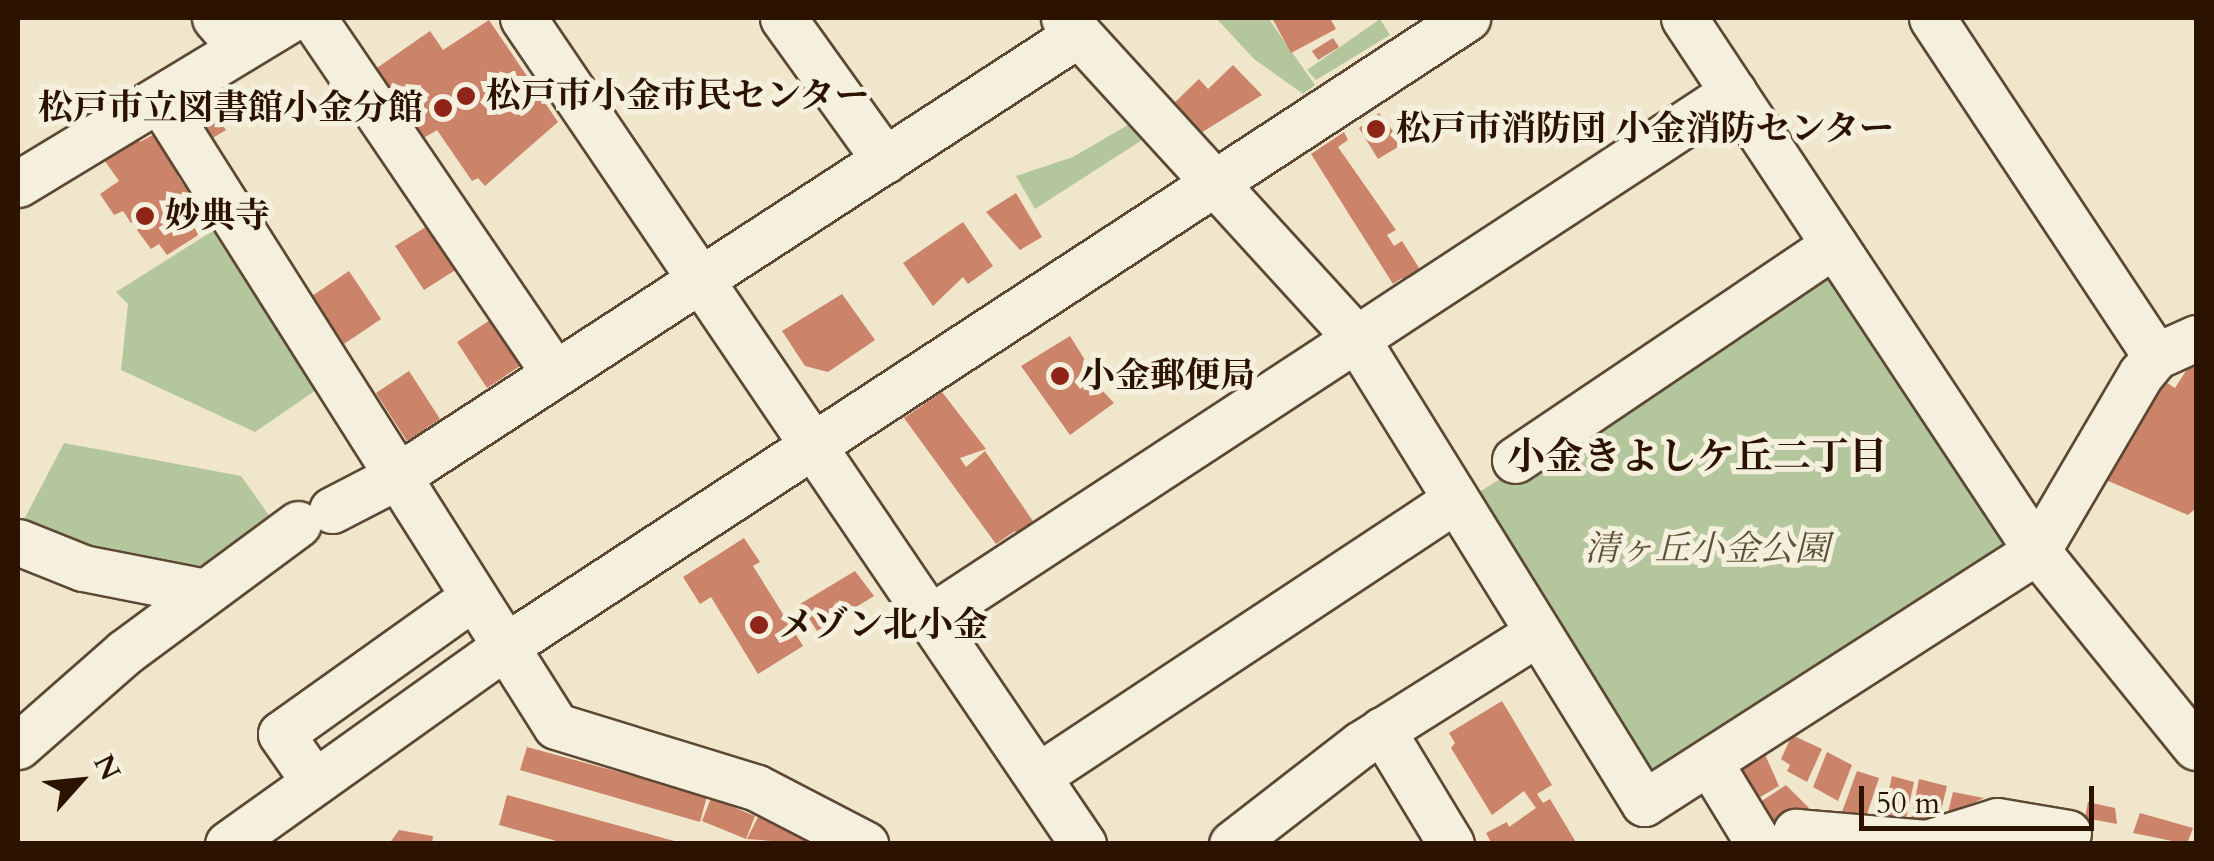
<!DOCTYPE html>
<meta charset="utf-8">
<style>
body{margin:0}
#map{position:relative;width:2214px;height:861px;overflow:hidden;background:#f0e6cb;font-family:Cardo,"Noto Serif JP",serif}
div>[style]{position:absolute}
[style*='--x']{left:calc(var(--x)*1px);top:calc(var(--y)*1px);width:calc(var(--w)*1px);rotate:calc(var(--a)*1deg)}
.green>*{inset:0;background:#b3c69c}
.building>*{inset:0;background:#cb8369}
.roads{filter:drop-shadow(2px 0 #5c4833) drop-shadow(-2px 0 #5c4833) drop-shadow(0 2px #5c4833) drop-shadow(0 -2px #5c4833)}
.minor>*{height:45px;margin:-22.5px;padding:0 22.5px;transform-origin:22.5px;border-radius:22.5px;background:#f5efdd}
.dots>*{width:28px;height:28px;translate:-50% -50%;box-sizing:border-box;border:5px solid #f5efdd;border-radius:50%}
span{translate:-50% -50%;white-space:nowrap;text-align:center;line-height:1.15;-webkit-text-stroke:10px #f5efdd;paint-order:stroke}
.poi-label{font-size:35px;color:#2b1300;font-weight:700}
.left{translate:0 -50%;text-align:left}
.right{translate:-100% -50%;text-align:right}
.park-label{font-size:35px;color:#5b5237;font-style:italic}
.neighbourhood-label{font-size:38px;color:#2b1300;font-weight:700}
.frame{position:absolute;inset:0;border:20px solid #2b1300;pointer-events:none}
.north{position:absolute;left:30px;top:731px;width:100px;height:100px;-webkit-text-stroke:8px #f5efdd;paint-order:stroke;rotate:63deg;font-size:28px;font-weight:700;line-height:40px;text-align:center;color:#2b1300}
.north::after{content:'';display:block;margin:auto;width:35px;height:45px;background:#2b1300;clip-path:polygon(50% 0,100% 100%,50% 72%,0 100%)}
.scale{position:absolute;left:1859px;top:786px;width:235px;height:45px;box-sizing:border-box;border:5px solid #2b1300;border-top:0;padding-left:12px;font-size:30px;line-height:35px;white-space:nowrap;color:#2b1300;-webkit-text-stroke:8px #f5efdd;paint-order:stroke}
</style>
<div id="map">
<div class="green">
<div style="clip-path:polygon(1216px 18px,1268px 18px,1315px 85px,1303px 94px,1254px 59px)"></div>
<div style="clip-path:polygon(1380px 19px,1390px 35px,1316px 80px,1307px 70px)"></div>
<div style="clip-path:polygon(1138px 119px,1153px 133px,1035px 209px,1016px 176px,1073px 157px)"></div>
<div style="clip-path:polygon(219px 227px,319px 388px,255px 432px,121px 370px,128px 304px,116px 292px)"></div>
<div style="clip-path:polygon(1836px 271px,2013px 538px,2007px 557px,1651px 791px,1471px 497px)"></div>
<div style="clip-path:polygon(64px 443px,241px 476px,273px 521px,220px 558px,188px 570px,18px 531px)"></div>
</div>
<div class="building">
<div style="clip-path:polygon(1272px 18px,1330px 18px,1336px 29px,1291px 53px)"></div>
<div style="clip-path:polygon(489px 20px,558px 122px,485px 186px,478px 178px,472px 181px,437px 130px,422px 139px,374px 70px,430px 31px,443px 50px)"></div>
<div style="clip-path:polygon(1333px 38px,1339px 47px,1318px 60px,1312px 51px)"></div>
<div style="clip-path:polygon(1233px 65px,1262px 95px,1196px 136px,1168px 109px,1199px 79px,1208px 89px)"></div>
<div style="clip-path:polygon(218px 76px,238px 110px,220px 121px,226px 130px,201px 145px,181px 112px)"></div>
<div style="clip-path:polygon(1379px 113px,1403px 144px,1378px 159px,1359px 128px)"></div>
<div style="clip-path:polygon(1344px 132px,1348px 140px,1338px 147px,1396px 230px,1387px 235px,1394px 246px,1402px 241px,1423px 274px,1406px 285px,1402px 278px,1393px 284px,1311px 154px)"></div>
<div style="clip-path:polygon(156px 133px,182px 172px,178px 177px,214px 225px,167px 255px,159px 244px,151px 249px,137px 230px,145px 224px,141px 218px,131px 223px,123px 211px,114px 215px,100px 194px,119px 181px,102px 157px,135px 135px,140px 142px)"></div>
<div style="clip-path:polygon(1016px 193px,1042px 237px,1020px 250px,986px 212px)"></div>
<div style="clip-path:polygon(963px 222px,993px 266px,968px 284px,963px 277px,933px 306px,903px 263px)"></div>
<div style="clip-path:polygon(429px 225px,457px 269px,424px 290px,395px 246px)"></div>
<div style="clip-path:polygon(349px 271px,381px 319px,344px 344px,312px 296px)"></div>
<div style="clip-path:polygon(842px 294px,875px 340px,828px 372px,805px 366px,782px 331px)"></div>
<div style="clip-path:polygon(490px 320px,520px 366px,487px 388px,457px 342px)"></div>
<div style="clip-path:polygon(1070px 336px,1090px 368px,1085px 372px,1114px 403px,1070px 435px,1021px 366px)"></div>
<div style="clip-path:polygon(2189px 366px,2196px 369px,2196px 508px,2188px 515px,2106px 480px,2164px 381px,2175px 388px)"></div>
<div style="clip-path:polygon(409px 371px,440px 419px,407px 441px,376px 393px)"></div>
<div style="clip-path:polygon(942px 392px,986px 449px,960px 458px,966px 467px,985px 451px,1037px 527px,1020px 539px,1015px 531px,996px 544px,904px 418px)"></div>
<div style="clip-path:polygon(744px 538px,760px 562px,753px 566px,803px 646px,758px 674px,711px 597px,700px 604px,683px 577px)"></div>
<div style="clip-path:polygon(855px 571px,874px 596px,817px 631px,800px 604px)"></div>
<div style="clip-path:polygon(1502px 701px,1552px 785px,1537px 794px,1543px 803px,1550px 799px,1577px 844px,1492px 844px,1486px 833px,1507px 822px,1509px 827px,1536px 808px,1524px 791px,1492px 815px,1451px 748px,1455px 743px,1449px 733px)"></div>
<div style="clip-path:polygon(1792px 735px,1822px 749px,1807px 782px,1787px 771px,1790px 765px,1781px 759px)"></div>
<div style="clip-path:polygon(527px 747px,707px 796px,700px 822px,520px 770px)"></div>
<div style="clip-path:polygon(1763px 750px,1779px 786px,1750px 803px,1729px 770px)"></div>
<div style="clip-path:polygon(1827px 752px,1852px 765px,1838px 801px,1813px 787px)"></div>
<div style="clip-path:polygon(1857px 771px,1879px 778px,1865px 820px,1842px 812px)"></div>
<div style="clip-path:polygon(1892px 776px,1914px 782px,1903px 833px,1880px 830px)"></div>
<div style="clip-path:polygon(1919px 779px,1947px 786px,1938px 823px,1909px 830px)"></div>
<div style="clip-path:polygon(1786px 785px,1809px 808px,1772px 833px,1754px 806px)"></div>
<div style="clip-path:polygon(1953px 792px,1984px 798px,1947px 816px)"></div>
<div style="clip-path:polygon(507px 795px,678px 842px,678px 844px,567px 844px,499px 825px)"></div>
<div style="clip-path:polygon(711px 798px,755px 816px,746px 839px,702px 821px)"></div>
<div style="clip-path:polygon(2088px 802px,2115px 808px,2117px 824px,2085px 818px)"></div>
<div style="clip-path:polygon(2140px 813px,2193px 828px,2187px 844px,2133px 833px)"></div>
<div style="clip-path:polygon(758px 817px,811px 844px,747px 839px)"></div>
<div style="clip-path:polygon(399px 830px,433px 836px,432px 844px,389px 844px)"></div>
</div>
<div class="roads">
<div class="minor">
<div style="--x:215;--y:18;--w:40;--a:49"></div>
<div style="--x:313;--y:18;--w:428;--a:55.8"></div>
<div style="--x:523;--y:18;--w:998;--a:55.86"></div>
<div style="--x:783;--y:18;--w:175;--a:54.3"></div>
<div style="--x:1064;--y:18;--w:433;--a:47.6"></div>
<div style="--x:1356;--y:338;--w:547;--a:58.23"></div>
<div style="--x:1644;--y:803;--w:467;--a:-32.7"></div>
<div style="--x:2037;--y:551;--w:205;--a:-59.6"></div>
<div style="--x:2141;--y:374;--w:23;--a:-50"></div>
<div style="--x:2156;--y:356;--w:44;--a:-24.2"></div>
<div style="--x:1684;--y:18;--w:639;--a:56.48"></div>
<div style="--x:2037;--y:551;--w:252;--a:51"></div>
<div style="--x:1932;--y:18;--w:405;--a:56.5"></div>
<div style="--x:159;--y:99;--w:742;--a:57.66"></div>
<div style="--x:556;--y:726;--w:210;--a:17.1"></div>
<div style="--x:757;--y:788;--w:122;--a:27.4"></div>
<div style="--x:18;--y:184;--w:320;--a:-31.2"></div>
<div style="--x:1515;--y:460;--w:385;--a:-34"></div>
<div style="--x:332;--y:510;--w:74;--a:-27.3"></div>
<div style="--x:398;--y:476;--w:807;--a:-33.02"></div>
<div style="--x:18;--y:542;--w:70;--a:21.8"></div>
<div style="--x:83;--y:568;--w:124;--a:11.1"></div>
<div style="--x:931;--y:617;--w:959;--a:-33.21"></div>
<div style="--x:1382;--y:730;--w:133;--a:58.8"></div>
<div style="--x:18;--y:746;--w:142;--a:-41.3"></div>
<div style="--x:125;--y:652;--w:215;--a:-36.5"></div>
<div style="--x:1709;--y:762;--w:96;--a:58.6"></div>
<div style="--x:1038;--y:776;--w:500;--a:-33.5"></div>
<div style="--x:313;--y:780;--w:56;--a:-124.8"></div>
<div style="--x:281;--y:734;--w:236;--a:-35.5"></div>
<div style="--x:228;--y:844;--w:338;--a:-35.5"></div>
<div style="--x:503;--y:648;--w:1152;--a:-33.17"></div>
<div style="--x:1232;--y:844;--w:163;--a:-37.8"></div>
<div style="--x:1361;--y:744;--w:208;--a:-32.2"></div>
<div style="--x:1792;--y:844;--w:13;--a:-72"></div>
<div style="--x:1796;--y:832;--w:131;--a:4.8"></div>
<div style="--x:1927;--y:843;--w:73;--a:-17.4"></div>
<div style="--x:1997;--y:821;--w:72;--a:9.6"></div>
</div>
</div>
<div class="dots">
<div style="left:466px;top:96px;background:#8f2418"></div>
<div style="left:443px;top:108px;background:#8f2418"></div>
<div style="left:1376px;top:129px;background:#8f2418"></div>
<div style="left:145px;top:216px;background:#8f2418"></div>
<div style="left:1060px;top:376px;background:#8f2418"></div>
<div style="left:759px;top:625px;background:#8f2418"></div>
</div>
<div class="poi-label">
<span class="left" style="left:486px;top:96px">松戸市小金市民センター</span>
<span class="right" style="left:423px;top:108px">松戸市立図書館小金分館</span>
<span class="left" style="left:1396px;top:129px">松戸市消防団 小金消防センター</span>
<span class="left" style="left:165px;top:216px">妙典寺</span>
<span class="left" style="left:1080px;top:376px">小金郵便局</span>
<span class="left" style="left:779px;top:625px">メゾン北小金</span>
</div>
<div class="park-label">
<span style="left:1707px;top:549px">清ヶ丘小金公園</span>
</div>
<div class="neighbourhood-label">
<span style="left:1697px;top:458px">小金きよしケ丘二丁目</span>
</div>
<div class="frame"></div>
<div class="north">N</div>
<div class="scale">50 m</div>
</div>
